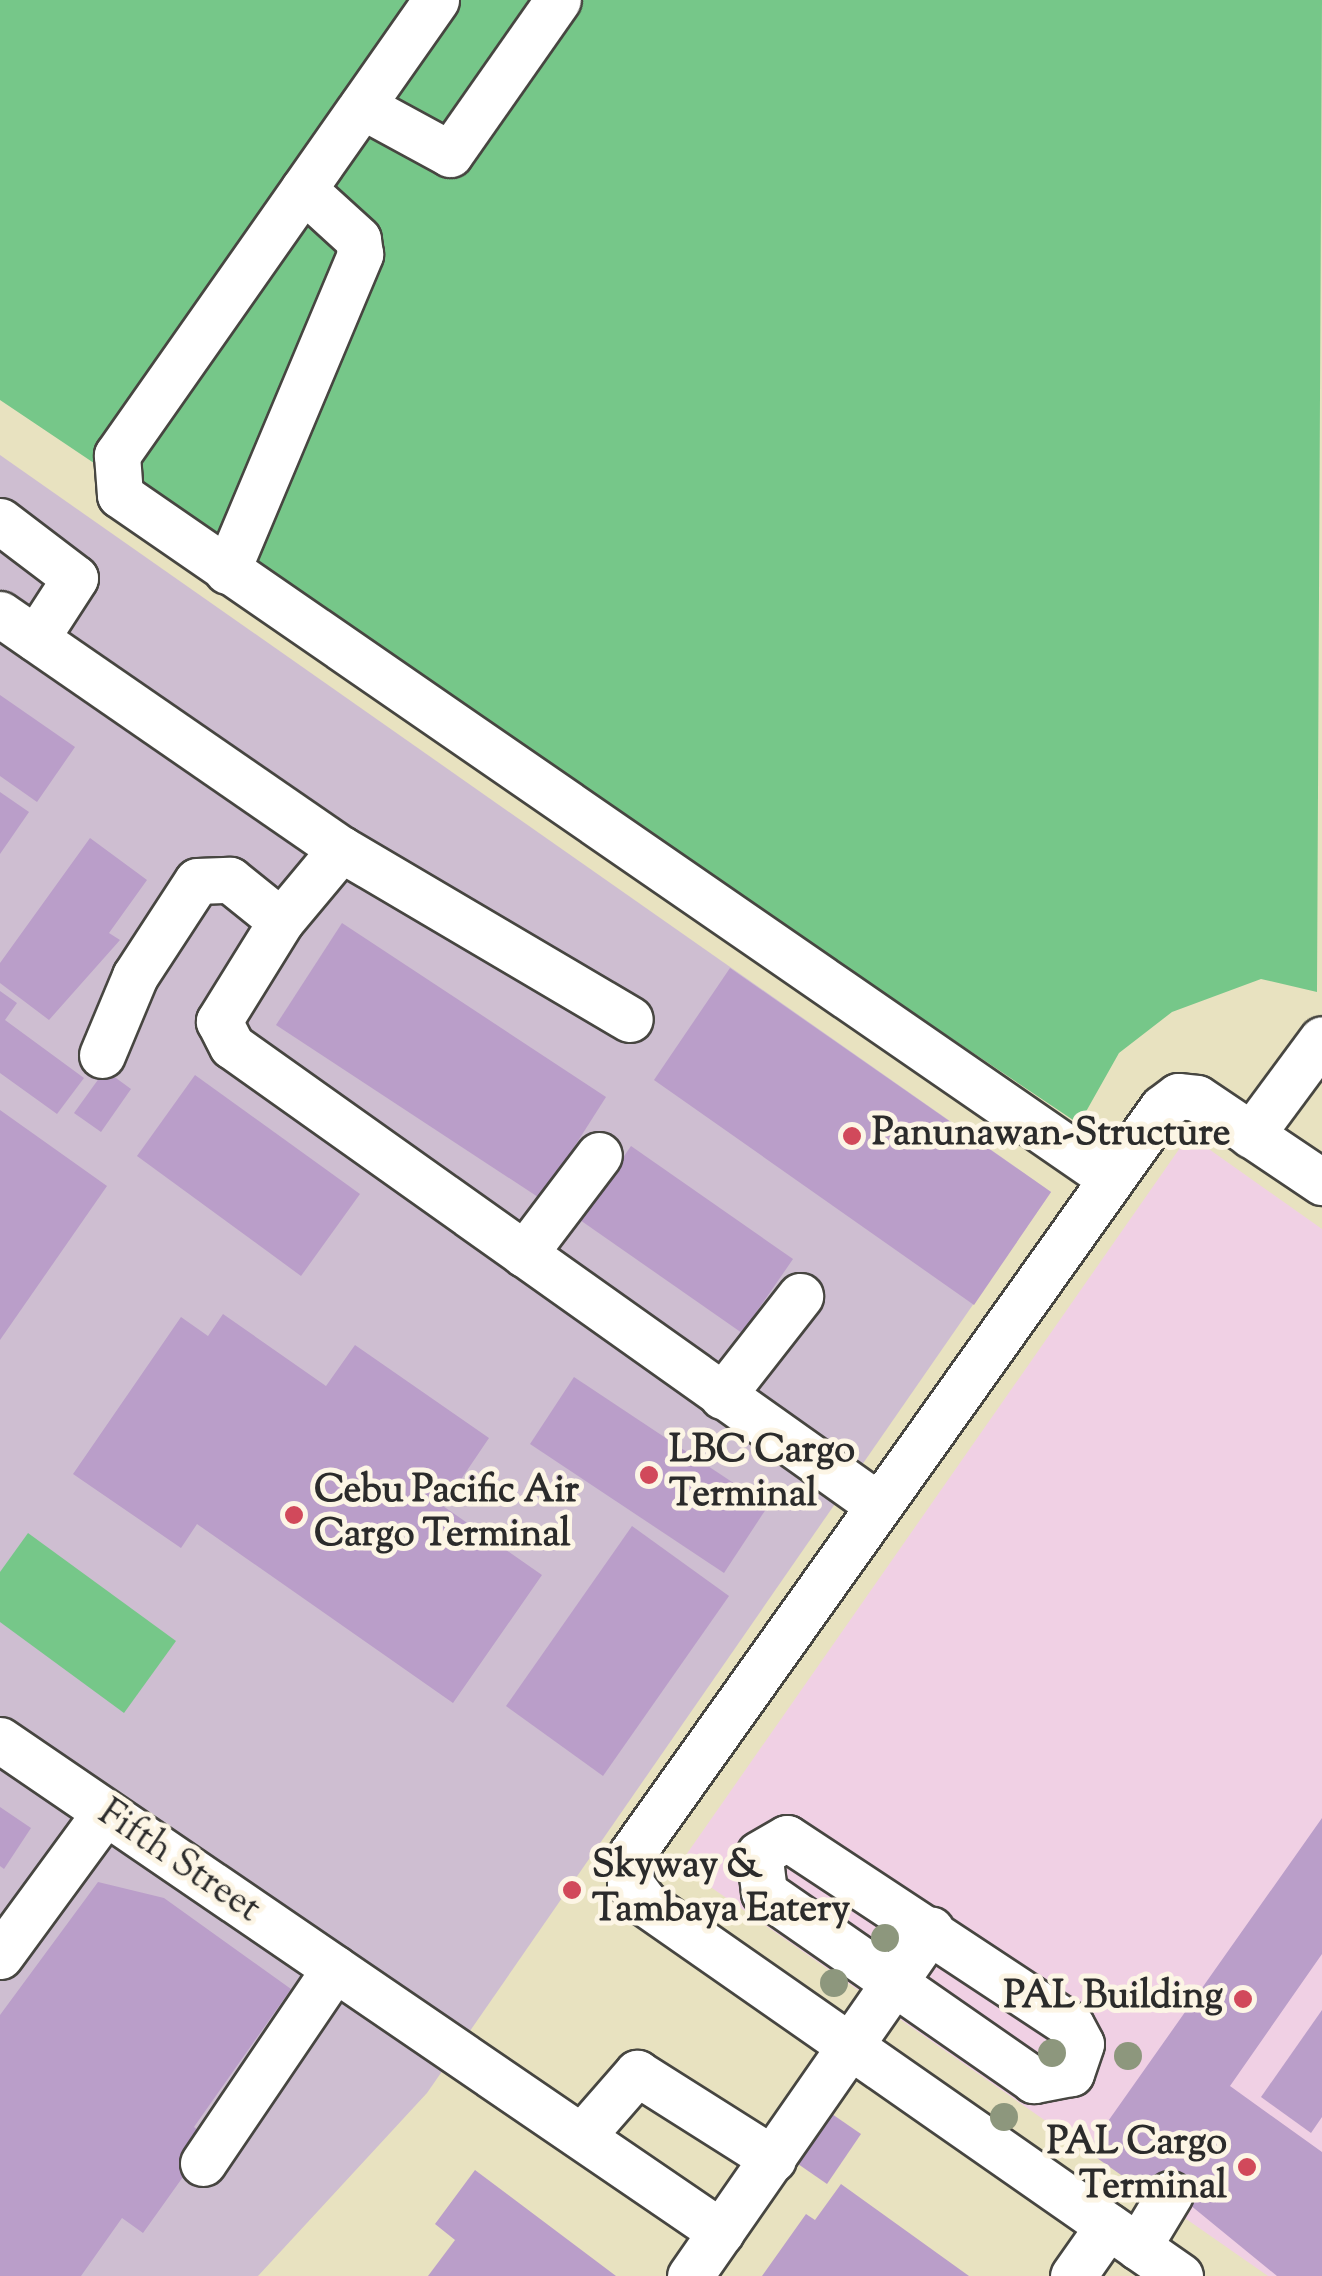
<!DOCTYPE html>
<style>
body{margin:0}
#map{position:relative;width:1322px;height:2276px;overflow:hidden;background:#e8e2c0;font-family:"Sorts Mill Goudy",serif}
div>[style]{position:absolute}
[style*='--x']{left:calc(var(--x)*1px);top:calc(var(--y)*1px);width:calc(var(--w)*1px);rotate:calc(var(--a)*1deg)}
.built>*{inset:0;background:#f0d0e4}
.industrial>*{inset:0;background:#cebed1}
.green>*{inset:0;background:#76c789}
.building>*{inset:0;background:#ba9ec9}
.roads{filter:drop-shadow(2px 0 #474641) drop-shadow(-2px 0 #474641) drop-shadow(0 2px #474641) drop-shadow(0 -2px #474641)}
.minor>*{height:45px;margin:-22.5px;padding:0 22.5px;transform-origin:22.5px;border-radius:22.5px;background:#fff}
.trees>*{width:28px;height:28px;margin:-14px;border-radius:50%;background:#8d977d}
.dots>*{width:28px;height:28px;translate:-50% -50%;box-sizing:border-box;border:5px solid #fcf5e5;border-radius:50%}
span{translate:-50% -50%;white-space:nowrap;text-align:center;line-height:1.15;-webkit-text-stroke:10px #fcf5e5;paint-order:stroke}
.poi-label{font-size:38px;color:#2b2b2b;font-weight:700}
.left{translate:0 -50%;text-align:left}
.right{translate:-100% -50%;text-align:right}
.street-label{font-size:38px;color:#2b2b2b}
</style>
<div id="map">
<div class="built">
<div style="clip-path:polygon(1189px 1135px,1322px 1229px,1322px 2276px,1268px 2276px,679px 1865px)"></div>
</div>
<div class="industrial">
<div style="clip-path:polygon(0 455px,1051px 1192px,427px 2093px,258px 2276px,0 2276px)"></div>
</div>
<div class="green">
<div style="clip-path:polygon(0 0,1322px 0,1317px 992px,1261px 979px,1172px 1012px,1119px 1053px,1079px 1124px,0 400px)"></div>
<div style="clip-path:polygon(28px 1533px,176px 1641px,124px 1713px,0 1622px,0 1572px)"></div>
</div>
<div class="building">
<div style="clip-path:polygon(0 695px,75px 747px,37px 802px,0 776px)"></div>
<div style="clip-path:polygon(0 792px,29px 812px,0 854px)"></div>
<div style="clip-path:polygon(90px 838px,147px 880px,109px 933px,120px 940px,49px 1020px,0 983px,0 963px)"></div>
<div style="clip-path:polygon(342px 923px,606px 1097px,541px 1199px,276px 1025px)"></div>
<div style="clip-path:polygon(730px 968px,1051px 1192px,974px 1305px,654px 1080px)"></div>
<div style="clip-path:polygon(0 991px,17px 1003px,5px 1020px,84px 1078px,57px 1114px,0 1073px)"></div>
<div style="clip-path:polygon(105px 1070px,131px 1089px,101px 1132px,74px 1113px)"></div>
<div style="clip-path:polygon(195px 1075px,360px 1194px,301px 1276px,137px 1156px)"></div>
<div style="clip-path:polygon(0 1110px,107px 1186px,0 1340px)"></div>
<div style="clip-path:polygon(631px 1146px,793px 1259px,742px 1333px,580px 1220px)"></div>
<div style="clip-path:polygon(223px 1314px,326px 1386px,355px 1345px,489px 1438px,443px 1506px,542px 1575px,453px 1703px,197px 1524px,181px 1548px,73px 1474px,181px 1317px,208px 1336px)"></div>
<div style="clip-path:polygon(574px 1377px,768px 1506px,724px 1573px,530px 1444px)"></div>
<div style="clip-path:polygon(632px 1526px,729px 1596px,603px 1776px,506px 1706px)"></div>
<div style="clip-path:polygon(0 1807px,31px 1828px,4px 1869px,0 1866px)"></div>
<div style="clip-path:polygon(1322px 1818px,1322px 1954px,1230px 2086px,1322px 2152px,1322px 2276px,1277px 2276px,1162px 2182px,1151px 2196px,1087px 2151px)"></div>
<div style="clip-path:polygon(98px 1882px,164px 1898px,291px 1989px,194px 2127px,210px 2139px,143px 2233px,122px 2218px,81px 2276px,0 2276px,0 2015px)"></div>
<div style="clip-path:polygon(1322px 2010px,1322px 2117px,1311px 2133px,1261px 2097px)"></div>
<div style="clip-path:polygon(832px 2114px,861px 2134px,827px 2184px,798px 2164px)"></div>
<div style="clip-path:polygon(475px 2170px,616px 2276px,428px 2276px,455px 2240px,435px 2224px)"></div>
<div style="clip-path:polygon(841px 2184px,969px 2276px,762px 2276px,806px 2214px,815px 2220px)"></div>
</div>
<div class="roads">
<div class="minor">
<div style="--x:436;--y:0;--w:556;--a:125.03"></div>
<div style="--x:117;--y:455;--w:40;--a:85.7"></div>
<div style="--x:120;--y:495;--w:1201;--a:34.59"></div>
<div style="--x:362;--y:106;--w:100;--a:28.6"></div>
<div style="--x:450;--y:154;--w:188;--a:-55"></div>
<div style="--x:0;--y:521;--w:94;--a:37.2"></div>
<div style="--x:75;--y:578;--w:72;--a:123"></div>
<div style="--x:227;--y:571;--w:344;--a:-67.2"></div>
<div style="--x:360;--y:254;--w:15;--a:-98"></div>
<div style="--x:358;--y:239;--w:74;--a:-137.7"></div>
<div style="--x:0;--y:614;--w:414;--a:34.6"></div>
<div style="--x:341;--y:849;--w:335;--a:30.5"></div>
<div style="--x:341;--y:849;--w:94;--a:129.8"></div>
<div style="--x:281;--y:921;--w:118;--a:121.8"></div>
<div style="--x:219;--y:1021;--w:28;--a:63"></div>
<div style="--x:232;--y:1046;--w:792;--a:35.39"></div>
<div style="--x:102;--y:1055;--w:86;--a:-67.3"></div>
<div style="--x:135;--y:976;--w:113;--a:-56.9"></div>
<div style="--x:197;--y:881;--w:33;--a:-2"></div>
<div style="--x:230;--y:880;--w:65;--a:38.8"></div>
<div style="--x:1251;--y:1135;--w:119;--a:-53.5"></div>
<div style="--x:524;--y:1254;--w:124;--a:-52.9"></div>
<div style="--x:722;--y:1396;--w:127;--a:-52"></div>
<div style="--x:0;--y:1740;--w:873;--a:34.31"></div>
<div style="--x:787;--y:1838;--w:340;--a:33.4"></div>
<div style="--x:1071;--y:2025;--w:21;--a:62"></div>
<div style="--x:1081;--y:2044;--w:31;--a:109"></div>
<div style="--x:1071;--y:2073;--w:38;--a:169"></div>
<div style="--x:1034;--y:2080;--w:329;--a:-145.2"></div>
<div style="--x:764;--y:1892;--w:38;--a:-97"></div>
<div style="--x:759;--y:1854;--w:32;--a:-30"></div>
<div style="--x:0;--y:1956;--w:176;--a:-53.8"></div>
<div style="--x:582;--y:2136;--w:84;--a:-48.9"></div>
<div style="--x:637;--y:2073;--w:161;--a:32.3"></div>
<div style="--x:203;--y:2163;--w:235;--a:-55.9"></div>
<div style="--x:1138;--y:2247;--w:62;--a:-58.9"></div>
<div style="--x:690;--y:2276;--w:422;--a:-55.2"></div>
<div style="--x:1073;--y:2276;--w:61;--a:-55"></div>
<div style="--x:1180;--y:2276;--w:652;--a:-145.12"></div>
<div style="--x:645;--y:1903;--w:25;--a:-127"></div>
<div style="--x:630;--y:1883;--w:30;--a:-86"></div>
<div style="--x:632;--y:1853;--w:914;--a:-54.57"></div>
<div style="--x:1162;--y:1108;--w:20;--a:-37"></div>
<div style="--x:1178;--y:1096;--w:19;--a:6"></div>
<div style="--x:1197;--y:1098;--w:151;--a:33.9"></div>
</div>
</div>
<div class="trees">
<div style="left:885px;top:1938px"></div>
<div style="left:834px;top:1983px"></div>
<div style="left:1052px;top:2053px"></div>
<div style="left:1128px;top:2056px"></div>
<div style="left:1004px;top:2117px"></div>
</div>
<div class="dots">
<div style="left:852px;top:1136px;background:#d1495b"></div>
<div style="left:649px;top:1475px;background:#d1495b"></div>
<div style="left:294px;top:1515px;background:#d1495b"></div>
<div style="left:572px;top:1890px;background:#d1495b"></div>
<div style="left:1243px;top:1999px;background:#d1495b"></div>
<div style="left:1247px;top:2167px;background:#d1495b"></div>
</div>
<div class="poi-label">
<span class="left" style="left:872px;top:1136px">Panunawan-Structure</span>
<span class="left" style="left:669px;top:1475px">LBC Cargo<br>Terminal</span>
<span class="left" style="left:314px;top:1515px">Cebu Pacific Air<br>Cargo Terminal</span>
<span class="left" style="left:592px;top:1890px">Skyway &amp;<br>Tambaya Eatery</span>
<span class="right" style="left:1223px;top:1999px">PAL Building</span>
<span class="right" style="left:1227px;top:2167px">PAL Cargo<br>Terminal</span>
</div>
<div class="street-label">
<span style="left:178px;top:1863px;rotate:34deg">Fifth Street</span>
</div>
</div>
